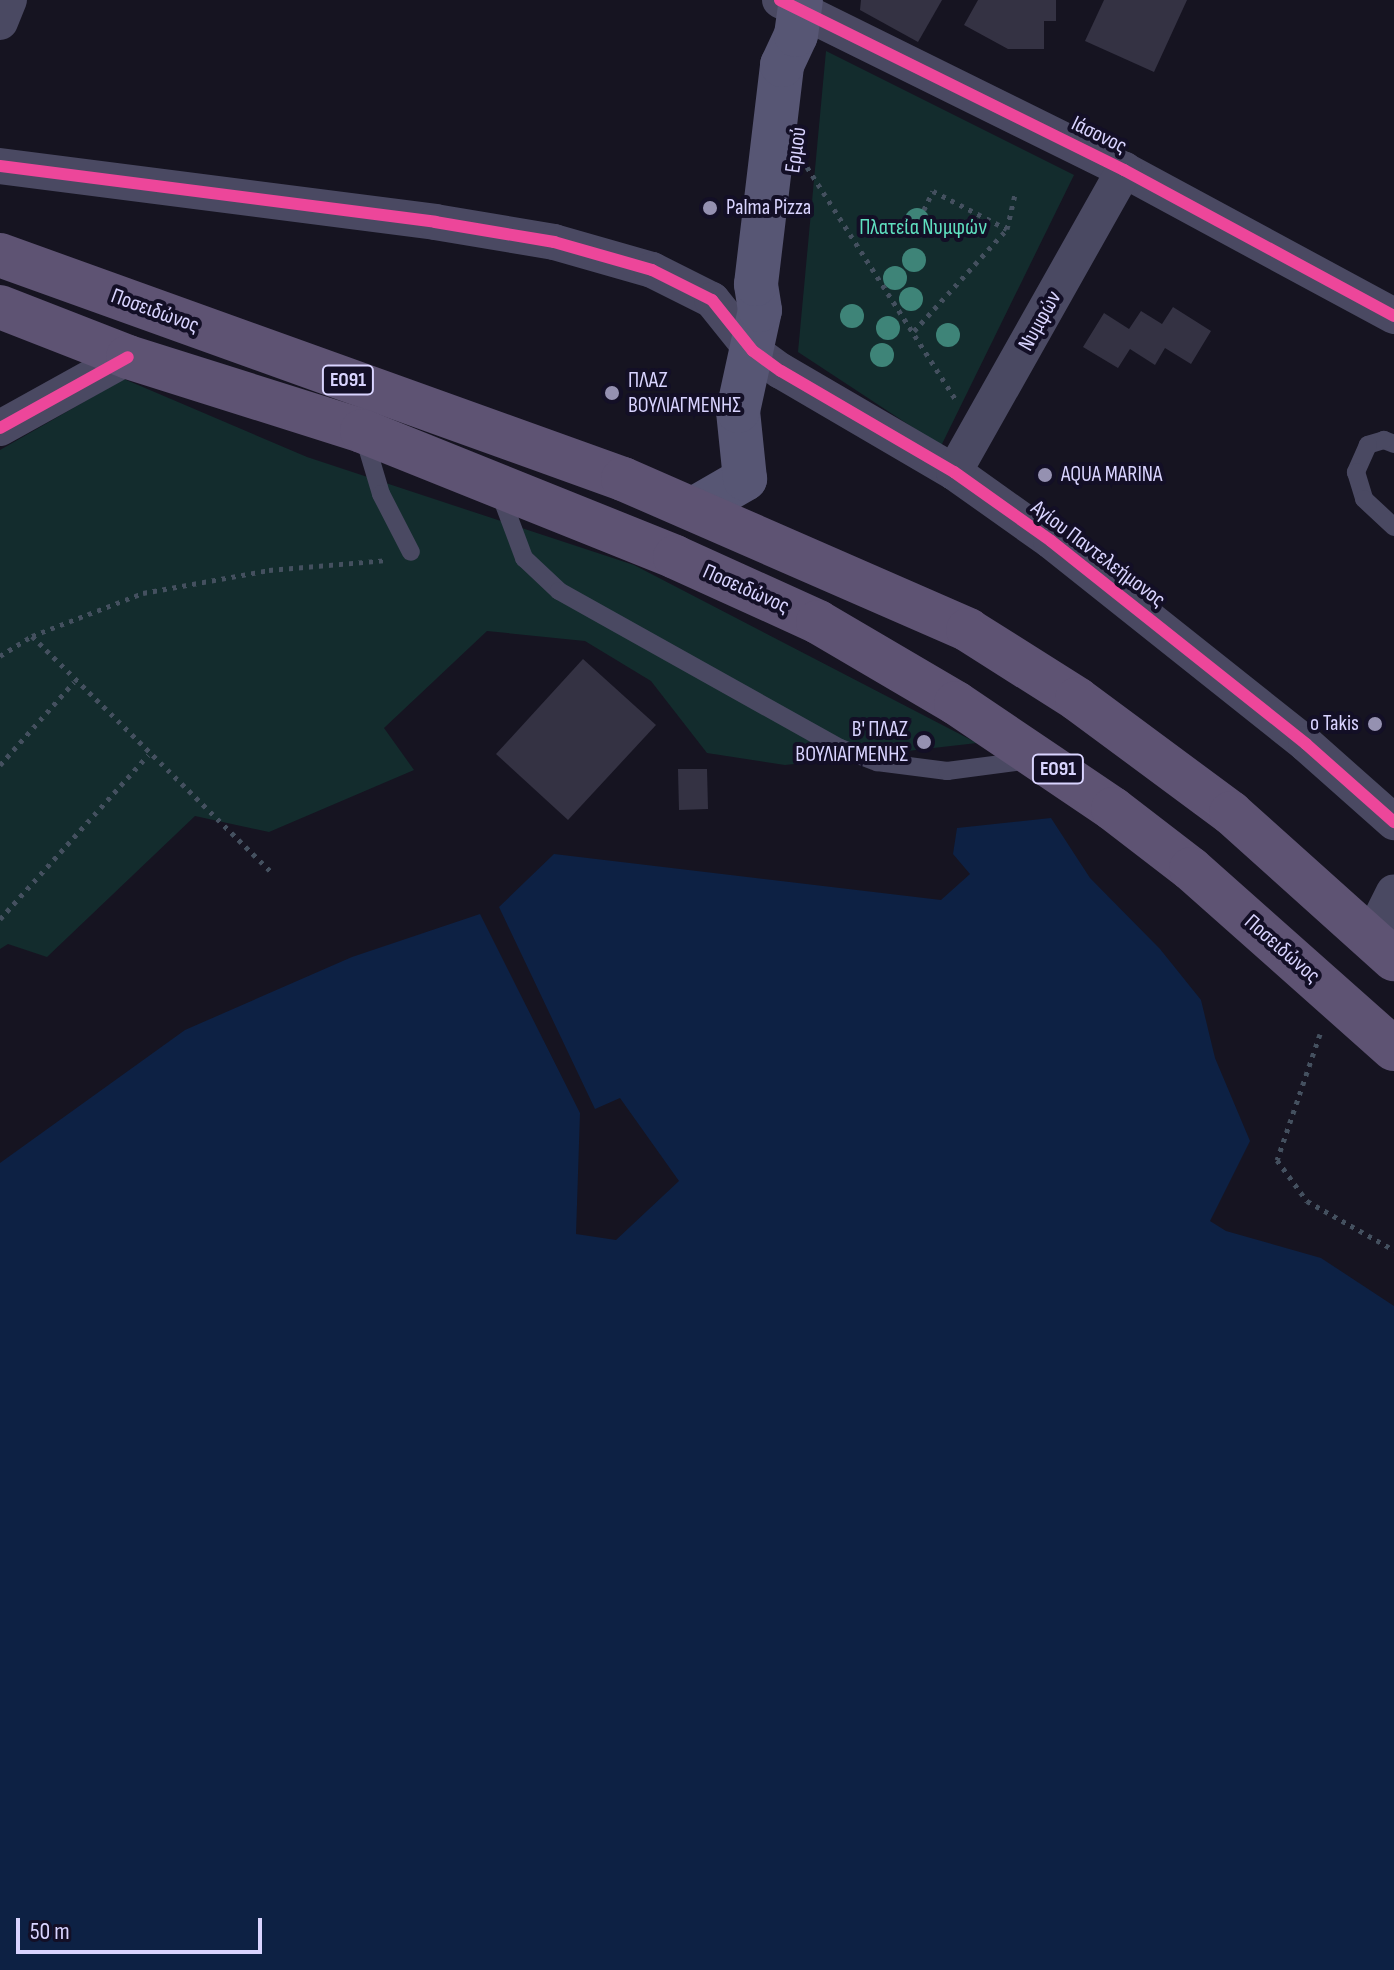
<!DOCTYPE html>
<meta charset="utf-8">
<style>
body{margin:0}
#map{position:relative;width:1394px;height:1970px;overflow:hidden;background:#161421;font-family:"Sofia Sans Condensed",sans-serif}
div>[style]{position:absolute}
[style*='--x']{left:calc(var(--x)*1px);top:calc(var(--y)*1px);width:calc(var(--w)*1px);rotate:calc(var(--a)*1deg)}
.green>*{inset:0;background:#132c2d}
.water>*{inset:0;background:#0d2144}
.building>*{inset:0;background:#343243}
.path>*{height:5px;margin-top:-2.5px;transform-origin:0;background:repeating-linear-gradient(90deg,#44505f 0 4px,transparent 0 10px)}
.lane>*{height:18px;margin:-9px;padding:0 9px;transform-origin:9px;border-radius:9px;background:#4a4962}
.street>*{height:36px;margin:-18px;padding:0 18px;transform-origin:18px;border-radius:18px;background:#4a4962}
.secondary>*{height:44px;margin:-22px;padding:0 22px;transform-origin:22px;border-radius:22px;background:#575674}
.primary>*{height:44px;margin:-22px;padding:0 22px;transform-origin:22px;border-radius:22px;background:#5e5373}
.cycleway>*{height:12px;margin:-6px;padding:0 6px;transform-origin:6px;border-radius:6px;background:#ed469a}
.trees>*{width:24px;height:24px;margin:-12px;border-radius:50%;background:#3e8478}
.dots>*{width:22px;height:22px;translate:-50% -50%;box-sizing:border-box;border:4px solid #130f26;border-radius:50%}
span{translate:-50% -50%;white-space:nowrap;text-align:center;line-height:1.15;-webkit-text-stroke:8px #130f26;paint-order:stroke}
.shield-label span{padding:2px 6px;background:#130f26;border:2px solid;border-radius:6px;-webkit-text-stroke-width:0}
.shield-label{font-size:20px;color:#d9d4ff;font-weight:700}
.street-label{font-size:22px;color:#d9d4ff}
.poi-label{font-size:22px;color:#d9d4ff}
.left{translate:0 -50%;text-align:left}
.right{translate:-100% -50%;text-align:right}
.park-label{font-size:22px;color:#5fe0c0}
.scale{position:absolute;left:16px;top:1918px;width:246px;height:36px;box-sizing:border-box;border:4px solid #d9d4ff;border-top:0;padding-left:10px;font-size:24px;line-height:28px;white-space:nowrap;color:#d9d4ff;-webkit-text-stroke:6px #130f26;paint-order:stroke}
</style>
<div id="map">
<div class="green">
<div style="clip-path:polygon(826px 51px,1074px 175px,941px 446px,798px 352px)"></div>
<div style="clip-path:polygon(124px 379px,307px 457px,634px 565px,977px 743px,785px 765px,707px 753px,651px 681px,585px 641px,487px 631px,384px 728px,414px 770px,269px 832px,195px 816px,47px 957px,8px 944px,0 949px,0 450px)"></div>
</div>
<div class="water">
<div style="clip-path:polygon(1051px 818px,1090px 878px,1160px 949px,1201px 1000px,1215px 1058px,1250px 1141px,1210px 1221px,1226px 1231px,1321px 1258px,1394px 1306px,1394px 1970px,0 1970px,0 1163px,185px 1030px,352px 957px,480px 914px,580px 1113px,576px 1234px,616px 1240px,679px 1181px,620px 1098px,595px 1109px,499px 907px,554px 854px,941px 900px,970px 874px,953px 854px,957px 828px)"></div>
</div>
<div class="building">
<div style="clip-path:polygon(861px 0,942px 0,918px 42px,860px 10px)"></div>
<div style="clip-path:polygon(978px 0,1056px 0,1056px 21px,1044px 21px,1044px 49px,1008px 49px,964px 25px)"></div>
<div style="clip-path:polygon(1104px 0,1187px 0,1154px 72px,1085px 41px)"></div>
<div style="clip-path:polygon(1173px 307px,1211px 331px,1191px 364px,1165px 348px,1155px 365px,1130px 349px,1118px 368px,1083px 347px,1104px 313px,1129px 329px,1141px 311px,1162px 324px)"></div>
<div style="clip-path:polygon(583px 659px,656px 725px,568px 820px,496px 754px)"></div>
<div style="clip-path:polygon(678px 769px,707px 769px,708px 809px,679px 810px)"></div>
</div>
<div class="path">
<div style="--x:807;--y:167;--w:279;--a:57.4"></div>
<div style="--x:915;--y:228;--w:41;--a:-64.1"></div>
<div style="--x:933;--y:191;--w:83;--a:27.2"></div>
<div style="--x:914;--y:331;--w:138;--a:-47.6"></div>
<div style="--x:1007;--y:229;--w:36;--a:-77"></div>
<div style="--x:32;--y:636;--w:334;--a:44.6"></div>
<div style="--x:0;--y:656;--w:38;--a:-32"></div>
<div style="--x:32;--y:636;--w:119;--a:-21.2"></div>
<div style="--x:143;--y:593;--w:128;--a:-10.3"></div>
<div style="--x:269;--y:570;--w:118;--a:-4.8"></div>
<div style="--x:0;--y:765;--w:111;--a:-48.3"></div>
<div style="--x:0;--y:919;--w:221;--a:-47.9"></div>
<div style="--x:1320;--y:1034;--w:133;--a:108.8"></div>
<div style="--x:1277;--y:1160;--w:51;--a:53.8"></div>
<div style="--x:1307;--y:1201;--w:100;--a:29.4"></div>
</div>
<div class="lane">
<div style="--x:364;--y:437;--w:59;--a:73.4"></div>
<div style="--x:381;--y:494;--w:65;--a:62.7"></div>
<div style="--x:1394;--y:444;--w:11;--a:-158"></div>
<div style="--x:1384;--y:440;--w:17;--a:163"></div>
<div style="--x:1368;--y:445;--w:30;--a:114"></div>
<div style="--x:1356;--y:472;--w:28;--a:73"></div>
<div style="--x:1364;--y:499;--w:41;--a:43"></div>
<div style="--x:499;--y:491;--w:72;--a:69.5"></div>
<div style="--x:524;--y:558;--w:48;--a:43.3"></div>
<div style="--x:559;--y:591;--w:322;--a:29.2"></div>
<div style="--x:840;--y:748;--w:40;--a:21"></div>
<div style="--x:877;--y:762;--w:71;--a:7.3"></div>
<div style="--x:947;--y:771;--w:86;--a:-7.4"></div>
</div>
<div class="street">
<div style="--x:780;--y:0;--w:384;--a:26.3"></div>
<div style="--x:1124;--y:170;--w:307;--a:28.4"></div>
<div style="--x:0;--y:22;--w:24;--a:-68"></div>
<div style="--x:0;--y:166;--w:439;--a:7.3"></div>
<div style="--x:435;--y:222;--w:121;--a:9.5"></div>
<div style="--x:554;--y:242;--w:102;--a:15.9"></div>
<div style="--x:652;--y:270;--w:67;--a:26.6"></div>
<div style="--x:712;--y:300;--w:65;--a:51.2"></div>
<div style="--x:753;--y:351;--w:34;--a:36"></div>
<div style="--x:781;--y:371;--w:200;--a:30.3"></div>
<div style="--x:954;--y:472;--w:119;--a:35.4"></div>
<div style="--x:1051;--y:541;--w:326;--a:38.5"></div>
<div style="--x:1306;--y:744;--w:118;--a:41.6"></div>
<div style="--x:0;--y:428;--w:146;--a:-29"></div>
<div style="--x:954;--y:472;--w:347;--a:-60.6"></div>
<div style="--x:1371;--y:938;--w:51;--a:-63.4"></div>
</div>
<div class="secondary">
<div style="--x:695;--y:508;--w:58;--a:-30.1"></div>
<div style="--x:745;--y:479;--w:68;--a:-95.9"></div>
<div style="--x:738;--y:411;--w:103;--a:-77.7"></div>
<div style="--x:760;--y:310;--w:26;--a:-99"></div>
<div style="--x:756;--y:284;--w:221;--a:-83.2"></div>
<div style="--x:782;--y:65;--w:33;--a:-65"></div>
<div style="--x:796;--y:35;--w:35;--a:-82"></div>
</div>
<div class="primary">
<div style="--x:0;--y:255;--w:662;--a:19.78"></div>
<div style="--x:623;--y:479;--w:377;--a:23.6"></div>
<div style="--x:968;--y:630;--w:129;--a:32.3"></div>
<div style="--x:1077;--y:699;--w:192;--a:36.5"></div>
<div style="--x:1231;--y:813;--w:219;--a:41.9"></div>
<div style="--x:0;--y:307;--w:137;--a:21.3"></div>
<div style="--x:128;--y:357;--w:245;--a:17.5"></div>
<div style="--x:362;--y:431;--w:337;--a:21.9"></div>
<div style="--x:675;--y:557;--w:157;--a:24.4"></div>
<div style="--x:818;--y:622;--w:160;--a:30.4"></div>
<div style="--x:956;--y:703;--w:189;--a:34"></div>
<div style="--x:1113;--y:809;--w:98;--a:37.6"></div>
<div style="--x:1191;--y:869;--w:271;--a:41.6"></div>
</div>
<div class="cycleway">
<div style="--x:780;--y:0;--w:384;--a:26.3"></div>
<div style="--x:1124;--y:170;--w:307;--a:28.4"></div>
<div style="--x:0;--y:166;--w:439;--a:7.3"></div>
<div style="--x:435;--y:222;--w:121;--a:9.5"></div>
<div style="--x:554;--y:242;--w:102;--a:15.9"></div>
<div style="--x:652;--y:270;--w:67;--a:26.6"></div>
<div style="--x:712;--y:300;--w:65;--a:51.2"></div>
<div style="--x:753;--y:351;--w:34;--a:36"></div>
<div style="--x:781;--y:371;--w:200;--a:30.3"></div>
<div style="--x:954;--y:472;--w:119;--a:35.4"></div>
<div style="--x:1051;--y:541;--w:326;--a:38.5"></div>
<div style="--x:1306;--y:744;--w:118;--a:41.6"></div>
<div style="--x:0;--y:428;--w:146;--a:-29"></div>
</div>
<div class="trees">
<div style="left:917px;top:220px"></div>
<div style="left:914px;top:260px"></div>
<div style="left:895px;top:278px"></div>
<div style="left:911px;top:299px"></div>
<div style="left:852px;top:316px"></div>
<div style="left:888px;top:328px"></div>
<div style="left:948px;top:335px"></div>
<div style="left:882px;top:355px"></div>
</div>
<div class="dots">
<div style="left:710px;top:208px;background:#9591b1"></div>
<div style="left:612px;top:393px;background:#9591b1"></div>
<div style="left:1045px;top:475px;background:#9591b1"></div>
<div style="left:1375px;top:724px;background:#9591b1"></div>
<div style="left:924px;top:742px;background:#9591b1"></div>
</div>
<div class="shield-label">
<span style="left:348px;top:380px">ΕΟ91</span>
<span style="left:1058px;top:769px">ΕΟ91</span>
</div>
<div class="street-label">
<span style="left:1099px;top:135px;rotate:26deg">Ιάσονος</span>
<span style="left:796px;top:150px;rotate:-82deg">Ερμού</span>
<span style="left:155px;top:311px;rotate:20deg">Ποσειδώνος</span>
<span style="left:1040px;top:321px;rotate:-61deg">Νυμφών</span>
<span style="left:1098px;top:554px;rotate:37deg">Αγίου Παντελεήμονος</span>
<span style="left:746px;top:589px;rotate:24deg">Ποσειδώνος</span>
<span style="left:1282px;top:949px;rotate:41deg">Ποσειδώνος</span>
</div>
<div class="poi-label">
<span class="left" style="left:726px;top:208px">Palma Pizza</span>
<span class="left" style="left:628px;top:393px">ΠΛΑΖ<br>ΒΟΥΛΙΑΓΜΕΝΗΣ</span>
<span class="left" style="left:1061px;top:475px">AQUA MARINA</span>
<span class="right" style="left:1359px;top:724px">o Takis</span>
<span class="right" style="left:908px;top:742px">Β' ΠΛΑΖ<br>ΒΟΥΛΙΑΓΜΕΝΗΣ</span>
</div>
<div class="park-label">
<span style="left:923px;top:228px">Πλατεία Νυμφών</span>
</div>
<div class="scale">50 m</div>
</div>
